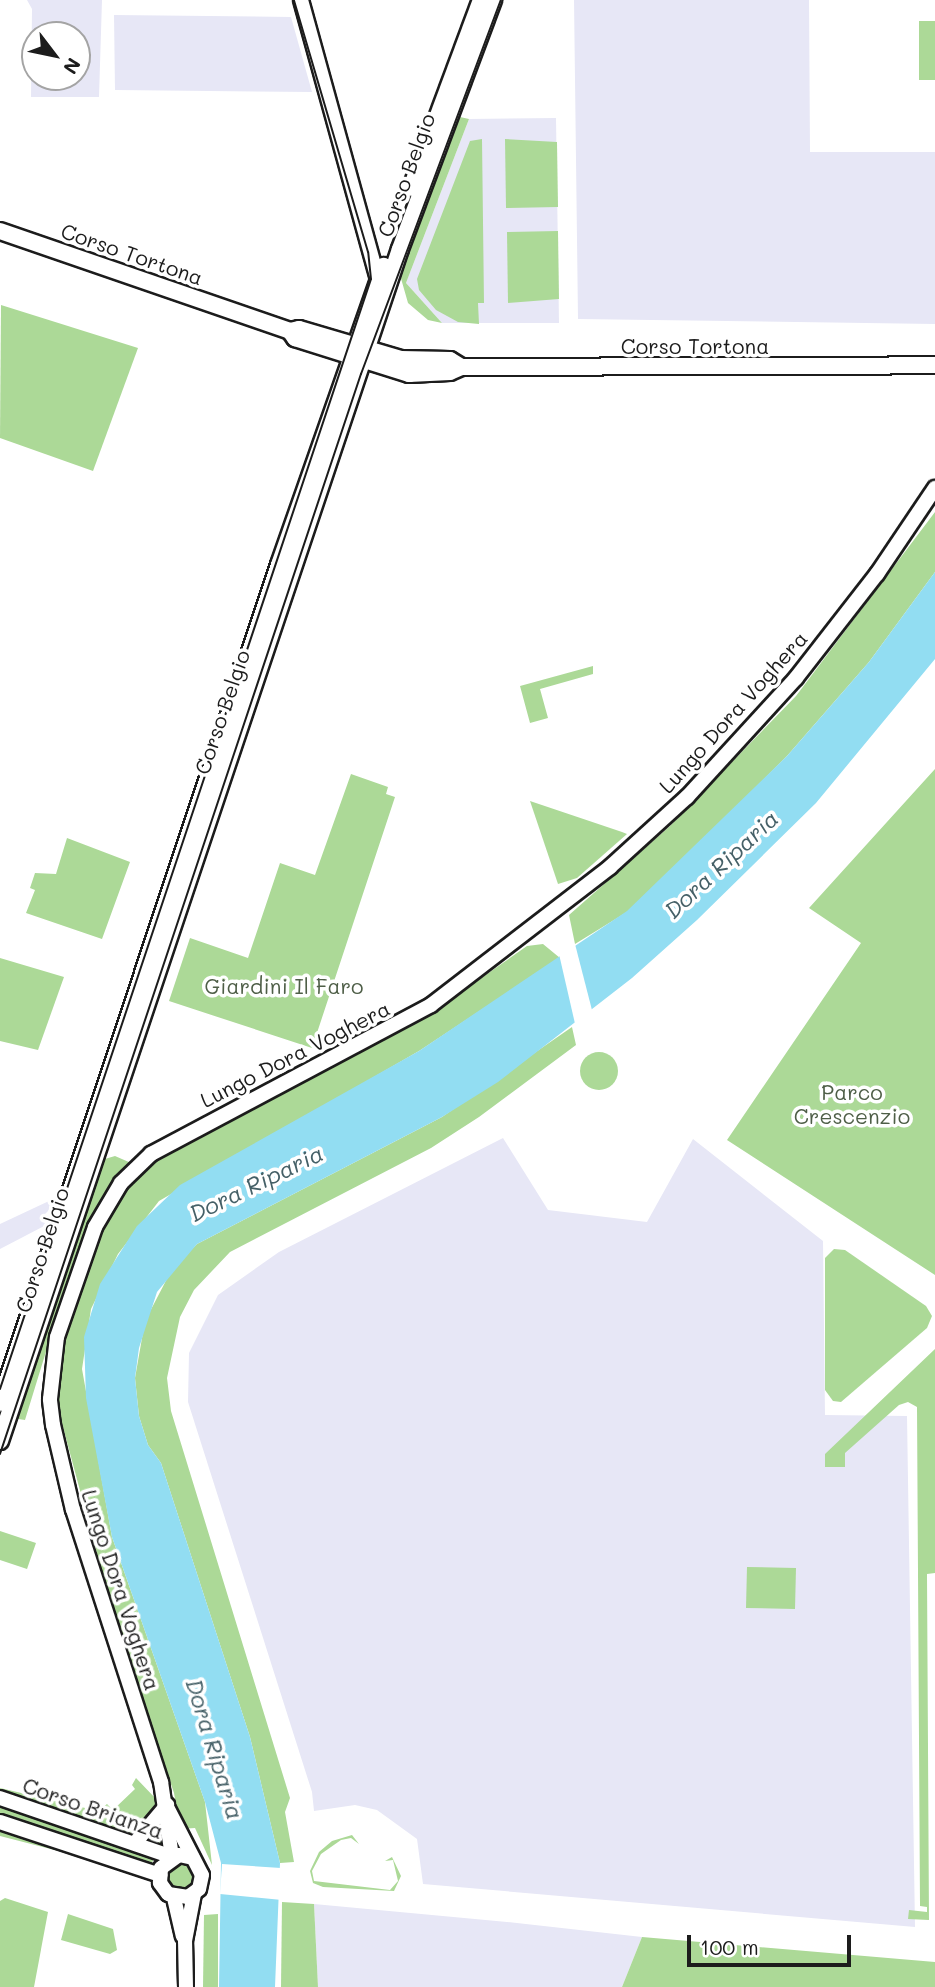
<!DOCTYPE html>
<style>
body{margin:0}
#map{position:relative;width:935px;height:1987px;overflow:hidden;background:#fff;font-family:Mali,sans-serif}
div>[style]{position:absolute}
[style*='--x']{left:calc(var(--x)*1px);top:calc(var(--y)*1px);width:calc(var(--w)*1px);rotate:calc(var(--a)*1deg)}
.built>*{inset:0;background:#e7e7f6}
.green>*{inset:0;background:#acd997}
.round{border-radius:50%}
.water>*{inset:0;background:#92ddf2}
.pier>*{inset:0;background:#fff}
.roads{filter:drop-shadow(2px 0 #1c1c1c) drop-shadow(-2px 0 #1c1c1c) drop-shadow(0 2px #1c1c1c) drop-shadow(0 -2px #1c1c1c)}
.tertiary>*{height:14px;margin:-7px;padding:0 7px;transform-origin:7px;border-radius:7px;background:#fff}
.secondary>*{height:16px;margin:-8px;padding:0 8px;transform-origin:8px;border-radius:8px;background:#fff}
.tram>*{height:2px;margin:-1px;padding:0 1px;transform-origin:1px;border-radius:1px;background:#1c1c1c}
span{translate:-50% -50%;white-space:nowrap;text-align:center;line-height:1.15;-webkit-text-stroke:7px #fff;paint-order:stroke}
.street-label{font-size:21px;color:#1c1c1c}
.park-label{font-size:21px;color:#4e5e47}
.water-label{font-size:23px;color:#456067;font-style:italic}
.north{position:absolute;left:21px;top:21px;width:70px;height:70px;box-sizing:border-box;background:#fff;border:2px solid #a4a4a4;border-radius:50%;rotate:122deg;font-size:19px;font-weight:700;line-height:28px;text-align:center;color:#1c1c1c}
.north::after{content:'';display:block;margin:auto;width:24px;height:32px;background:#1c1c1c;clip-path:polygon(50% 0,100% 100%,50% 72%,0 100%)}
.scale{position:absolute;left:687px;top:1935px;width:164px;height:32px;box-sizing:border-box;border:4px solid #1c1c1c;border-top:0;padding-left:9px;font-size:21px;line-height:24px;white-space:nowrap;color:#1c1c1c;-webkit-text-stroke:5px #fff;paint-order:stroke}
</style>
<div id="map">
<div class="built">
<div style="clip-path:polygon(evenodd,27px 0,102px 0,99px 97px,31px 97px,32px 9px,27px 0,35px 35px,77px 35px,77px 77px,35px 77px,35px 35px)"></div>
<div style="clip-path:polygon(574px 0,809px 0,810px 152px,935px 152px,935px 324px,578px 319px)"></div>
<div style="clip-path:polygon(114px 15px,291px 17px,312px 92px,115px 90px)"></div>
<div style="clip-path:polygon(556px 118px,559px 323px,442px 323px,406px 283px,469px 119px)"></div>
<div style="clip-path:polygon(503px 1138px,548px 1210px,647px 1222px,693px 1139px,823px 1241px,825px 1415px,907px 1416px,915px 1927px,423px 1884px,417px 1839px,377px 1810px,355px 1805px,314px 1811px,312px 1792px,188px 1402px,189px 1353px,218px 1295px,279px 1252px)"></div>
<div style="clip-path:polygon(49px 1201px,52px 1207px,45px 1214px,48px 1224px,0 1249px,0 1224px)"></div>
<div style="clip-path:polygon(314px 1904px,507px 1922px,642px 1937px,622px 1987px,318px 1987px)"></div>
</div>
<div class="green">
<div style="clip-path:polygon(919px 21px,935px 21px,935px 80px,919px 80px)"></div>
<div style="clip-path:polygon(460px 117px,469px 119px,406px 283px,442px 323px,428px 320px,408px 303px,400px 275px)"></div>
<div style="clip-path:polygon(482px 139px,484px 303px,478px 303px,479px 324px,458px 322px,436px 310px,419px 290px,417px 279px,470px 141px)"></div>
<div style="clip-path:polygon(505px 139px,557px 142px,558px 207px,506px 208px)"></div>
<div style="clip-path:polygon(558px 231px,559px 299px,508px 303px,507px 232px)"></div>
<div style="clip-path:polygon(1px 305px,138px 348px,93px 471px,0 438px)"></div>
<div style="clip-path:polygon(935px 512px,935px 572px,869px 662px,787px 756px,675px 868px,627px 912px,575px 944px,569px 915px,670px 826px,796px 696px)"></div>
<div style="clip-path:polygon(593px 666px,593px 674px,540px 689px,548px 718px,530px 723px,520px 686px)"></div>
<div style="clip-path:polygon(935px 769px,935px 1275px,727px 1140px,861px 943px,809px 908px)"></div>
<div style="clip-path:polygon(351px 774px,388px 787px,386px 794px,395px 797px,312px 1048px,169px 1001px,190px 938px,248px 958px,280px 863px,315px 875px)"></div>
<div style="clip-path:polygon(530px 801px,622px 832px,627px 834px,577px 878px,558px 884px)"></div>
<div style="clip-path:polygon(67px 838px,130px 862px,102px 939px,26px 913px,35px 890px,30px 888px,35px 873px,56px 874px)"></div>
<div style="clip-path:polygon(543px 944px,560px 958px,419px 1051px,159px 1201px,118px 1254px,91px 1309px,82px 1369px,112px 1537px,205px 1802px,212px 1865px,195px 1828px,180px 1829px,174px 1793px,111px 1606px,60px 1416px,52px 1368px,84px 1251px,76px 1254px,25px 1420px,12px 1418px,98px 1161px,115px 1156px,138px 1166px,363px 1050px,444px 1004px,527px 946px)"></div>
<div style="clip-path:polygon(0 958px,64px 977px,38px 1050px,0 1041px)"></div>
<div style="clip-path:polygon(572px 1027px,576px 1045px,479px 1117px,431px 1148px,230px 1252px,194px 1290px,180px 1317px,167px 1378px,171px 1411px,290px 1798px,285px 1812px,294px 1862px,280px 1863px,250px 1737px,161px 1463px,148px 1445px,139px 1416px,135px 1378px,145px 1321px,171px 1271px,197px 1244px,442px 1117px)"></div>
<div class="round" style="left:580px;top:1052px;width:38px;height:38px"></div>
<div style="clip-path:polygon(834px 1249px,845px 1250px,926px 1306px,932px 1316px,927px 1328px,841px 1402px,833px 1401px,825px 1390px,825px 1258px)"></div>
<div style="clip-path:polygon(935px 1349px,935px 1573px,927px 1574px,929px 1920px,908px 1919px,909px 1910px,927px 1912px,927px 1907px,920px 1906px,917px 1407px,908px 1402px,899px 1405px,845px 1453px,845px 1467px,825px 1467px,825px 1454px)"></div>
<div style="clip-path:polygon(0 1531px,36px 1543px,27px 1569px,0 1560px)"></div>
<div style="clip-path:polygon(747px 1567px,796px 1568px,795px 1609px,746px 1608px)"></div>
<div style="clip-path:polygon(136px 1778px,157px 1800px,164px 1843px,159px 1844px,148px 1874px,0 1836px,0 1788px,98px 1811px,107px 1804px,113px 1810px,135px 1789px,132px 1785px)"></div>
<div style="clip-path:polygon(352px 1835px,359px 1844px,351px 1838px,341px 1840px,321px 1854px,312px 1871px,314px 1881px,390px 1890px,398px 1881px,393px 1860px,385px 1861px,392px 1857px,401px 1876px,394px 1891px,323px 1887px,313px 1883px,310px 1871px,319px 1852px,332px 1841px)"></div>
<div class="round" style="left:166px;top:1862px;width:30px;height:30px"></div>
<div style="clip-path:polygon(5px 1898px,48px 1912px,34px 1987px,0 1987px,0 1901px)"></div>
<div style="clip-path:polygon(282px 1902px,314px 1904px,318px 1987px,281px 1987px)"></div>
<div style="clip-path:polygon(68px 1914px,113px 1929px,117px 1950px,110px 1954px,61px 1940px)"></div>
<div style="clip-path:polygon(218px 1914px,218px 1987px,203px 1987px,204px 1915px)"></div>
<div style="clip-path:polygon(642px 1937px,935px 1962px,935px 1987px,622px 1987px)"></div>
</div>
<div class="water">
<div style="clip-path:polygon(935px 572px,935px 659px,816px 803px,697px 920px,632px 978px,498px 1082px,442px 1117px,197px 1244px,157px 1292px,139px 1348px,135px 1378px,139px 1416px,148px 1445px,161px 1463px,250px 1737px,280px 1863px,275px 1987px,219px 1987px,221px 1863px,205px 1802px,112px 1537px,86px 1398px,84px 1337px,100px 1284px,137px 1226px,180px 1185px,419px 1051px,627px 911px,787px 756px,869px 662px)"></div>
</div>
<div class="pier">
<div style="clip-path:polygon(575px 944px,593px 1014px,576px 1028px,559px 954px)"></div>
<div style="clip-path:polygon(222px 1864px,281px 1868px,282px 1900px,220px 1894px)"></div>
</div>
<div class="roads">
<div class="tertiary">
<div style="--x:301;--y:0;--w:294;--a:74.6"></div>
<div style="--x:0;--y:1798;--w:182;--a:18.9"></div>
<div style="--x:167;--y:1807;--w:76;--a:62.8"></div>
<div style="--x:202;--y:1875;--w:14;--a:102"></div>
<div style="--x:199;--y:1889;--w:14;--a:144"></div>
<div style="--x:188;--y:1897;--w:20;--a:-171"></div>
<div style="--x:168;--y:1894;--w:14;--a:-126"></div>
<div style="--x:160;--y:1883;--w:15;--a:-86"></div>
<div style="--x:161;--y:1868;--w:22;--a:-36"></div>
<div style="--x:179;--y:1855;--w:14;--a:12"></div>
<div style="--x:0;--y:1822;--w:169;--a:18.3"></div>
<div style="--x:135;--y:1843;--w:50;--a:-49.9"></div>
<div style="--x:172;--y:1857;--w:76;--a:-98.3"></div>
<div style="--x:161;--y:1782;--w:286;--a:-107.9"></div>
<div style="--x:73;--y:1510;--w:87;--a:-103.2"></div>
<div style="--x:53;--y:1425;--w:26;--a:-97"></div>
<div style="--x:50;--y:1399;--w:62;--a:-83.6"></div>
<div style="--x:57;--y:1337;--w:116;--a:-70.9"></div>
<div style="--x:95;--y:1227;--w:51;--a:-59.4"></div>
<div style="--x:121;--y:1183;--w:42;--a:-44"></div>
<div style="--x:151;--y:1154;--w:317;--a:-28"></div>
<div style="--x:431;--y:1005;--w:226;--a:-37.6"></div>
<div style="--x:610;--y:867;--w:104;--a:-42.3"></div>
<div style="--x:687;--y:797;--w:161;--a:-47.5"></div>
<div style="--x:796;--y:678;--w:132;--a:-52.1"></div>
<div style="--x:877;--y:574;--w:104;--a:-56"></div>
<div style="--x:174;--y:1898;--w:39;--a:77"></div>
<div style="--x:186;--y:1987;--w:46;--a:-91.2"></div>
<div style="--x:185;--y:1941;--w:48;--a:-79.2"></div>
</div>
<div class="secondary">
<div style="--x:411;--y:188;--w:201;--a:-69.6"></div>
<div style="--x:0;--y:231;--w:307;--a:19"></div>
<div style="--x:290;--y:331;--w:9;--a:-13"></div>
<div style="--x:299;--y:329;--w:106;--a:16.4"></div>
<div style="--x:401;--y:359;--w:49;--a:1.2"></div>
<div style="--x:450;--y:360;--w:13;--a:32"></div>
<div style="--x:290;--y:331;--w:9;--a:54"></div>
<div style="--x:295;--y:338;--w:120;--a:17.5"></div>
<div style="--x:409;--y:374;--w:41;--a:-2.8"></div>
<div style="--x:450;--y:372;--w:12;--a:-24"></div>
<div style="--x:461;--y:367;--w:474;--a:-0.2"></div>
<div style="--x:0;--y:1403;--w:883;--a:-71.59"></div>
<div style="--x:279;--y:565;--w:317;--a:-70.7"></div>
<div style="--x:0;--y:1441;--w:1257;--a:-71.45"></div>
<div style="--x:400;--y:249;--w:266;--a:-69.5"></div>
</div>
</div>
<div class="tram">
<div style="--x:0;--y:1389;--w:1170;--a:-71.52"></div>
<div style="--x:371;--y:279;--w:27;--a:-96"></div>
<div style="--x:368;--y:252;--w:263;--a:-106.4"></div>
<div style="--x:0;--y:1454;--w:1139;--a:-71.52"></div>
<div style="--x:361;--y:374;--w:399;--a:-69.5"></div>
</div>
<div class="street-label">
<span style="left:406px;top:175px;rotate:-70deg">Corso Belgio</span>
<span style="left:132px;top:254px;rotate:19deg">Corso Tortona</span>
<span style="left:695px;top:346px">Corso Tortona</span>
<span style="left:222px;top:712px;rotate:-71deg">Corso Belgio</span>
<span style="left:733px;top:712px;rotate:-48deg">Lungo Dora Voghera</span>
<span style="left:295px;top:1054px;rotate:-27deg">Lungo Dora Voghera</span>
<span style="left:42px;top:1250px;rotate:-72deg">Corso Belgio</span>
<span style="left:121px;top:1590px;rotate:72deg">Lungo Dora Voghera</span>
<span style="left:93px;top:1808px;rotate:19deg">Corso Brianza</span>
</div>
<div class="park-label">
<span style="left:284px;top:986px">Giardini Il Faro</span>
<span style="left:852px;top:1104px">Parco<br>Crescenzio</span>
</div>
<div class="water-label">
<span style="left:721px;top:864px;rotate:-43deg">Dora Riparia</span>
<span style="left:256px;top:1183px;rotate:-26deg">Dora Riparia</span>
<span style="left:215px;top:1749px;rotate:73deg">Dora Riparia</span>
</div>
<div class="north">N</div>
<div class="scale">100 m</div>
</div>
